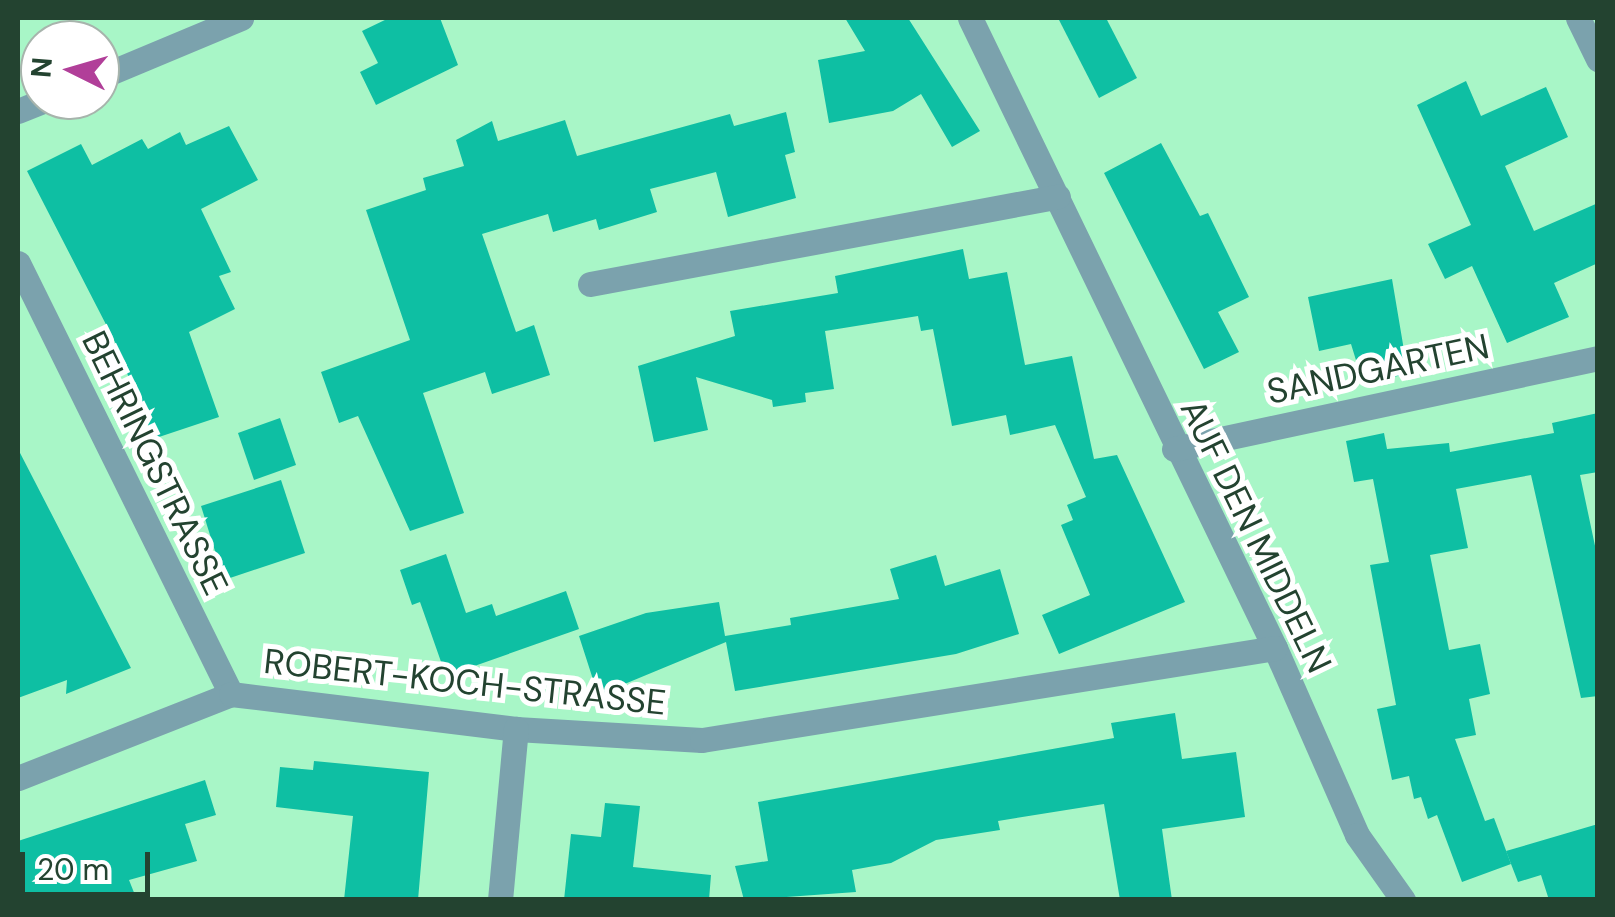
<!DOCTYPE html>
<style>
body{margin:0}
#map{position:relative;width:1615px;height:917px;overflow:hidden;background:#a8f6c7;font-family:"DM Sans",sans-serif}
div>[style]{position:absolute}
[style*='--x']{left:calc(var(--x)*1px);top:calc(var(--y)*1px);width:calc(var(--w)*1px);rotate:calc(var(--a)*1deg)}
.building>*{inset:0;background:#0ebfa3}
.minor>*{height:25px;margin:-12.5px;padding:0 12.5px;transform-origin:12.5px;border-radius:12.5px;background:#7ba2ad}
span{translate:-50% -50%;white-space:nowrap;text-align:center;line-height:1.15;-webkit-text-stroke:10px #fff;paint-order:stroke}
.street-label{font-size:35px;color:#234330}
.frame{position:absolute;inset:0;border:20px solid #234330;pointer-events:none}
.north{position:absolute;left:20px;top:20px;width:100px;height:100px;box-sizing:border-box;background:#fff;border:2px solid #a7b4ac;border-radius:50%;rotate:275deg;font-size:28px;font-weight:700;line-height:40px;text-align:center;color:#234330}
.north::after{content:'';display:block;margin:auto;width:35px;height:45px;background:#b13f99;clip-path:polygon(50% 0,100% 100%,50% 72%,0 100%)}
.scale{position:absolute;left:20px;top:852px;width:130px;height:45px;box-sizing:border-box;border:5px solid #234330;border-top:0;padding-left:12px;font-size:30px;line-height:35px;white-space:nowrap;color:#234330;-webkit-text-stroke:8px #fff;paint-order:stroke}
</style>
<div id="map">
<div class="building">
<div style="clip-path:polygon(389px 18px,440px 18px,458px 65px,376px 105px,360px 72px,378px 63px,362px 31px)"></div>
<div style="clip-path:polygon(845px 18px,908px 18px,980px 131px,952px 147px,921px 94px,893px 111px,829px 123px,818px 60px,865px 51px)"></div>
<div style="clip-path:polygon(1058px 18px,1106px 18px,1137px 78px,1099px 98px)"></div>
<div style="clip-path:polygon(1466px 81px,1481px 116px,1546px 87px,1568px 137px,1505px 166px,1534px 231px,1598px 203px,1598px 263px,1554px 283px,1569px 317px,1507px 343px,1472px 266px,1445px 279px,1428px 244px,1471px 225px,1417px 105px)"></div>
<div style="clip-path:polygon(786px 112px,795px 152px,785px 155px,796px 198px,728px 217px,716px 172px,650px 189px,657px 212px,599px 230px,596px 219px,553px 232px,548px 214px,482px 234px,516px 332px,534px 325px,550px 375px,492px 394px,485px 372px,423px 393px,464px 513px,410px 531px,358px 416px,339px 423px,321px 372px,410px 340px,366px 210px,426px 190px,423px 178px,464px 166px,456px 140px,492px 121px,498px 141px,565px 120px,577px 156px,730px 114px,734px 126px)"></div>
<div style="clip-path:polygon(229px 126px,258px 180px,201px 209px,231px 272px,219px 276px,235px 309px,189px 332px,219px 417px,153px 439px,114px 340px,27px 171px,81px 144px,92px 165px,142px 139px,148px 149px,180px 132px,186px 145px)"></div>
<div style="clip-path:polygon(1161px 143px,1200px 216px,1208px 213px,1249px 297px,1218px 312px,1239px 352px,1204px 369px,1104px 173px)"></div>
<div style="clip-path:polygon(963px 249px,969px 279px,1007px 272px,1025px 365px,1072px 356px,1094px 459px,1117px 455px,1185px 602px,1059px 654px,1042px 615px,1090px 595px,1061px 525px,1073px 520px,1067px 505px,1086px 497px,1055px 425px,1010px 435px,1006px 415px,952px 426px,933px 329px,921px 331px,918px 316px,825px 331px,834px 389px,805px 393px,806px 402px,773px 407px,772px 400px,696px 377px,708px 430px,654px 442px,638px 366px,735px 336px,730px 311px,838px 293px,835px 276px)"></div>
<div style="clip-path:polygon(1392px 279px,1408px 374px,1363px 383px,1351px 344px,1319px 351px,1308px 297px)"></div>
<div style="clip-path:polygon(1598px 413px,1598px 472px,1580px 475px,1598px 560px,1598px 696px,1581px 698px,1531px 475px,1456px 489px,1468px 548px,1430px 555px,1449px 650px,1480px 644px,1490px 694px,1469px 699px,1476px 735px,1455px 739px,1485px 821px,1494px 818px,1511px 864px,1462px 882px,1437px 815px,1428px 819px,1421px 797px,1414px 799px,1409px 776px,1392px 780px,1377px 709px,1396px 705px,1370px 565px,1389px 562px,1373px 479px,1354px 482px,1346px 441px,1384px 433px,1387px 449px,1449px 443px,1450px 452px,1554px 433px,1552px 423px)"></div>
<div style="clip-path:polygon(280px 418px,296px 465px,254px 480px,238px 433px)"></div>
<div style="clip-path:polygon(18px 449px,131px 668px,66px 694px,67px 680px,18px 698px)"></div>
<div style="clip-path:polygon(281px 480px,305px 553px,224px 580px,201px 506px)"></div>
<div style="clip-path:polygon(446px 554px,466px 613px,492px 604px,496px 616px,566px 591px,579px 629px,446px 676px,420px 602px,412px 605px,400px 570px)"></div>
<div style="clip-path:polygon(936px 555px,945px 586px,1000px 569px,1019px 634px,956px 654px,735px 691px,726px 642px,598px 695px,579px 636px,646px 613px,719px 602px,725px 636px,791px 625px,790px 618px,899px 599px,890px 569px)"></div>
<div style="clip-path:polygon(1175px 713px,1182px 759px,1236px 752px,1245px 817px,1162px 829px,1172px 900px,1120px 900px,1104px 804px,998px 821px,1000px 830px,936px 840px,891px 863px,852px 870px,856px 892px,744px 900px,735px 866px,768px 861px,758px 802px,1114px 738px,1111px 723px)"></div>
<div style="clip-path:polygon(314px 761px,429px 772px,418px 900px,344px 900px,353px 816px,276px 807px,280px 767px,313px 770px)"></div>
<div style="clip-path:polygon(205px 780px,216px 815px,185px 824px,197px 861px,129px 880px,137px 900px,18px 900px,18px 841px)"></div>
<div style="clip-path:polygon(605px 803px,640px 806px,633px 867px,711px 875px,709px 900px,564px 900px,571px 834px,601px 837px)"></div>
<div style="clip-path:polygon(1598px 824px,1598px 900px,1549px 900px,1541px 875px,1518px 882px,1506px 851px)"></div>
</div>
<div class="minor">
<div style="--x:970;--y:18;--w:700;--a:64.17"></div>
<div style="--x:1275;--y:648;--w:204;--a:66.3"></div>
<div style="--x:1357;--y:835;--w:80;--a:54.7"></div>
<div style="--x:1578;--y:18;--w:46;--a:64"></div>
<div style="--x:100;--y:77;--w:153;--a:-22.7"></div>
<div style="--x:18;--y:111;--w:29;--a:-22"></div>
<div style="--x:18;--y:263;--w:481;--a:63.7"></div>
<div style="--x:590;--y:284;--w:476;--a:-10.6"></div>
<div style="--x:1174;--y:449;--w:434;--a:-12.1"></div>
<div style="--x:18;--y:778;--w:229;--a:-21.5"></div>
<div style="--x:231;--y:694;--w:287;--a:7"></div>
<div style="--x:516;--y:729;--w:186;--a:3.4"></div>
<div style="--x:702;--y:740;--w:580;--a:-9.12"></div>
<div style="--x:500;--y:900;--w:172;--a:-84.7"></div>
</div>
<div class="street-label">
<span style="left:1378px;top:369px;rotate:-12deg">SANDGARTEN</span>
<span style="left:155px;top:463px;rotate:64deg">BEHRINGSTRASSE</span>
<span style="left:1256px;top:536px;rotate:64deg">AUF DEN MIDDELN</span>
<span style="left:465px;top:682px;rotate:6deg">ROBERT-KOCH-STRASSE</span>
</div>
<div class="frame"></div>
<div class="north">N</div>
<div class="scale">20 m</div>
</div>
